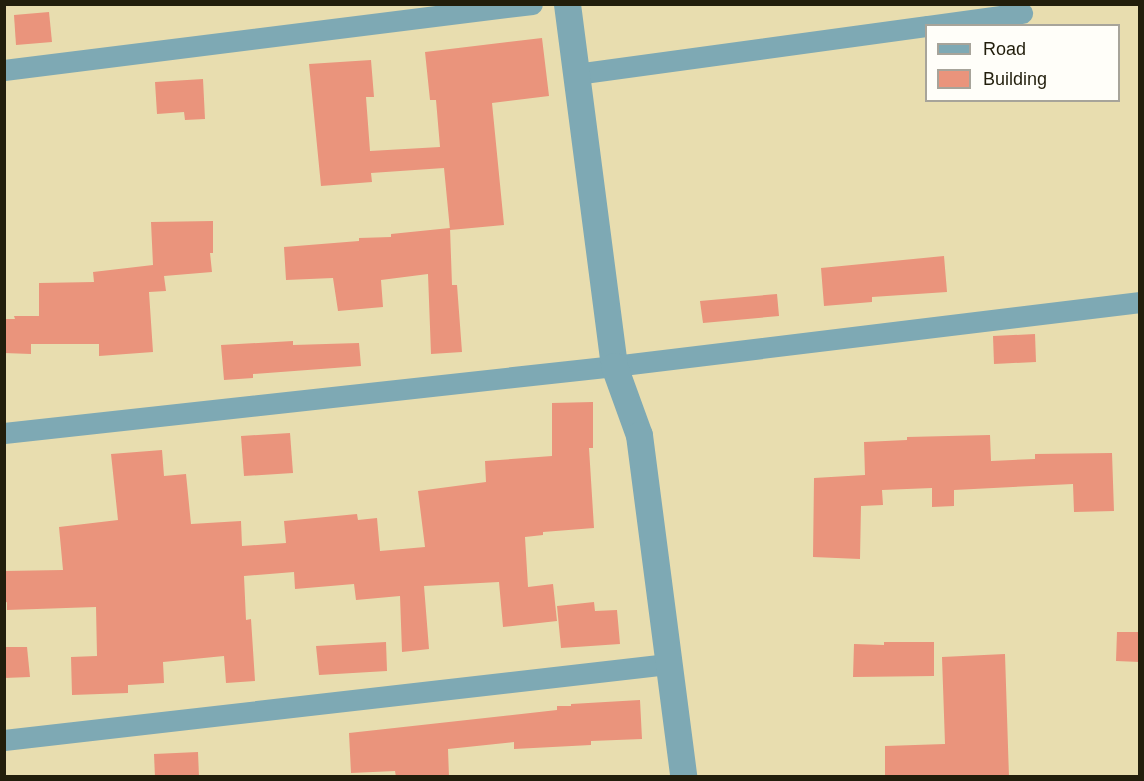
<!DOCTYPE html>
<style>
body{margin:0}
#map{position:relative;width:1144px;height:781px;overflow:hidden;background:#e8ddaf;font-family:Arial,sans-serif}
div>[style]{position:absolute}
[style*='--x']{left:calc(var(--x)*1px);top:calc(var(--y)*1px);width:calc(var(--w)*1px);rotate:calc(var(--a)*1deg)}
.building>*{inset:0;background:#ea947c}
.minor>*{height:21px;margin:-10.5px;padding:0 10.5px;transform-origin:10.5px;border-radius:10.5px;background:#7ea9b4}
.tertiary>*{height:27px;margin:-13.5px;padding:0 13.5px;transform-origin:13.5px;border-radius:13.5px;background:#7ea9b4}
span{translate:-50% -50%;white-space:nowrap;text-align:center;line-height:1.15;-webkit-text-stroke:5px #fffef9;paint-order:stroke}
.frame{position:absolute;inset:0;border:6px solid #221e0c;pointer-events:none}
.legend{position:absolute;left:925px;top:24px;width:195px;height:78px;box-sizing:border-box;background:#fffef9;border:2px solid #a7a49a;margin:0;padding:8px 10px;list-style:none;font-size:18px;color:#221e0c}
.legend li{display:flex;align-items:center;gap:12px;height:30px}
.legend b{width:30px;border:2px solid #a7a49a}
</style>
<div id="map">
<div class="building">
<div style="clip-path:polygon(49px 12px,52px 42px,16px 45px,14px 15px)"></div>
<div style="clip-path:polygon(542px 38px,549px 96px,492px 103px,504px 225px,450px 230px,444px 168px,371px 173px,372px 182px,321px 186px,309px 64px,371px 60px,374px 97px,366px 97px,370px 151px,440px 147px,436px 100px,430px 100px,425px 52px)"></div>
<div style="clip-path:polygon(203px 79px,205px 119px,185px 120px,184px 112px,157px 114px,155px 82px)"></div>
<div style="clip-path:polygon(213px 221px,213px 253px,210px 253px,212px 272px,164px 276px,166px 291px,149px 292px,153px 352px,99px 356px,99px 344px,31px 344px,31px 354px,4px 353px,4px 319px,15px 319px,14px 316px,39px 316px,39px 283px,94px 282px,93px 272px,153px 265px,151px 222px)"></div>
<div style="clip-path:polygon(450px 228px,452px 285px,457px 285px,462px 352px,431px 354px,428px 274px,381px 280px,383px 307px,338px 311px,333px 278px,286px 280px,284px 247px,359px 241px,359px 238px,391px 237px,391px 234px)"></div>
<div style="clip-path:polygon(944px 256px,947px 292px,872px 297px,872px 302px,824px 306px,821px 268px)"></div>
<div style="clip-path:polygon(777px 294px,779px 316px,703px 323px,700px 301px)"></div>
<div style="clip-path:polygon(1035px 334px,1036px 362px,994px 364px,993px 336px)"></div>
<div style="clip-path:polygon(293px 341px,293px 345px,359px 343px,361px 366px,253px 374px,253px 378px,224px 380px,221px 345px)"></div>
<div style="clip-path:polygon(593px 402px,593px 448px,589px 448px,594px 528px,543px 532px,543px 535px,525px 537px,528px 587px,553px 584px,557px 621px,503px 627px,499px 582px,424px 586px,429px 649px,402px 652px,400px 596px,356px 600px,354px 584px,295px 589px,294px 572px,244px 576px,246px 620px,251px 619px,255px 681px,226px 683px,224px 656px,163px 662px,164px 683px,128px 685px,128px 693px,72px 695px,71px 657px,97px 656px,96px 607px,7px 610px,7px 602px,4px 603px,4px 571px,63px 570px,59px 527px,118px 520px,111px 454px,162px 450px,164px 476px,186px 474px,191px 524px,241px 521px,242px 546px,286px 543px,284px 521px,357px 514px,358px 520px,377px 518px,380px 551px,425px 547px,418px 491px,486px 482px,485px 461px,552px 456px,552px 403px)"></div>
<div style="clip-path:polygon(290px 433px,293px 473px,244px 476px,241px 436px)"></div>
<div style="clip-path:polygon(990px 435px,991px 461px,1035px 459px,1035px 454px,1112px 453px,1114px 511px,1074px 512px,1073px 484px,954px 490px,954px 506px,932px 507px,932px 488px,882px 490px,883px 505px,861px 506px,860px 559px,813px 557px,814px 478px,865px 475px,864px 442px,907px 440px,907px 437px)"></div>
<div style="clip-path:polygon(594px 602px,595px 611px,617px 610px,620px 644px,561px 648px,557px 606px)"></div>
<div style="clip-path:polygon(1117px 632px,1140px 632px,1140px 662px,1116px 661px)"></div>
<div style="clip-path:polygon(386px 642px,387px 671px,319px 675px,316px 646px)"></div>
<div style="clip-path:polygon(884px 642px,934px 642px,934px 676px,853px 677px,854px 644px,884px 645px)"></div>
<div style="clip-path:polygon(4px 647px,27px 647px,30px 677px,4px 678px)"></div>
<div style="clip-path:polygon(1005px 654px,1009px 777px,885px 777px,885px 746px,945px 744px,942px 657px)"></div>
<div style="clip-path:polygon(640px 700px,642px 739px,591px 741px,591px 745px,514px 749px,514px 742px,448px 749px,449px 777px,396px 777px,395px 771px,351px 773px,349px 733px,557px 710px,557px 706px,571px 706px,571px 704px)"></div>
<div style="clip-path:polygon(198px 752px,199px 777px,155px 777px,154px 754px)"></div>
</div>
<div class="minor">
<div style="--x:928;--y:26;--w:95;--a:-7.9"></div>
<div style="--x:4;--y:70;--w:532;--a:-7.13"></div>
<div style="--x:576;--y:74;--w:353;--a:-7.8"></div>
<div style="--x:4;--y:433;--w:614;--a:-6.27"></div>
<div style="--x:614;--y:366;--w:530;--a:-6.94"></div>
<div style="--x:4;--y:740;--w:668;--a:-6.53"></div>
</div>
<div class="tertiary">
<div style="--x:567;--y:4;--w:365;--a:82.6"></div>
<div style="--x:614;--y:366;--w:73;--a:70.1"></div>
<div style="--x:639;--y:435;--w:344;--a:82.6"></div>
</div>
<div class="frame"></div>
<ul class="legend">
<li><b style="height:8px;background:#7ea9b4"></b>Road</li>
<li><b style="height:16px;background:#ea947c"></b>Building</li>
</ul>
</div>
